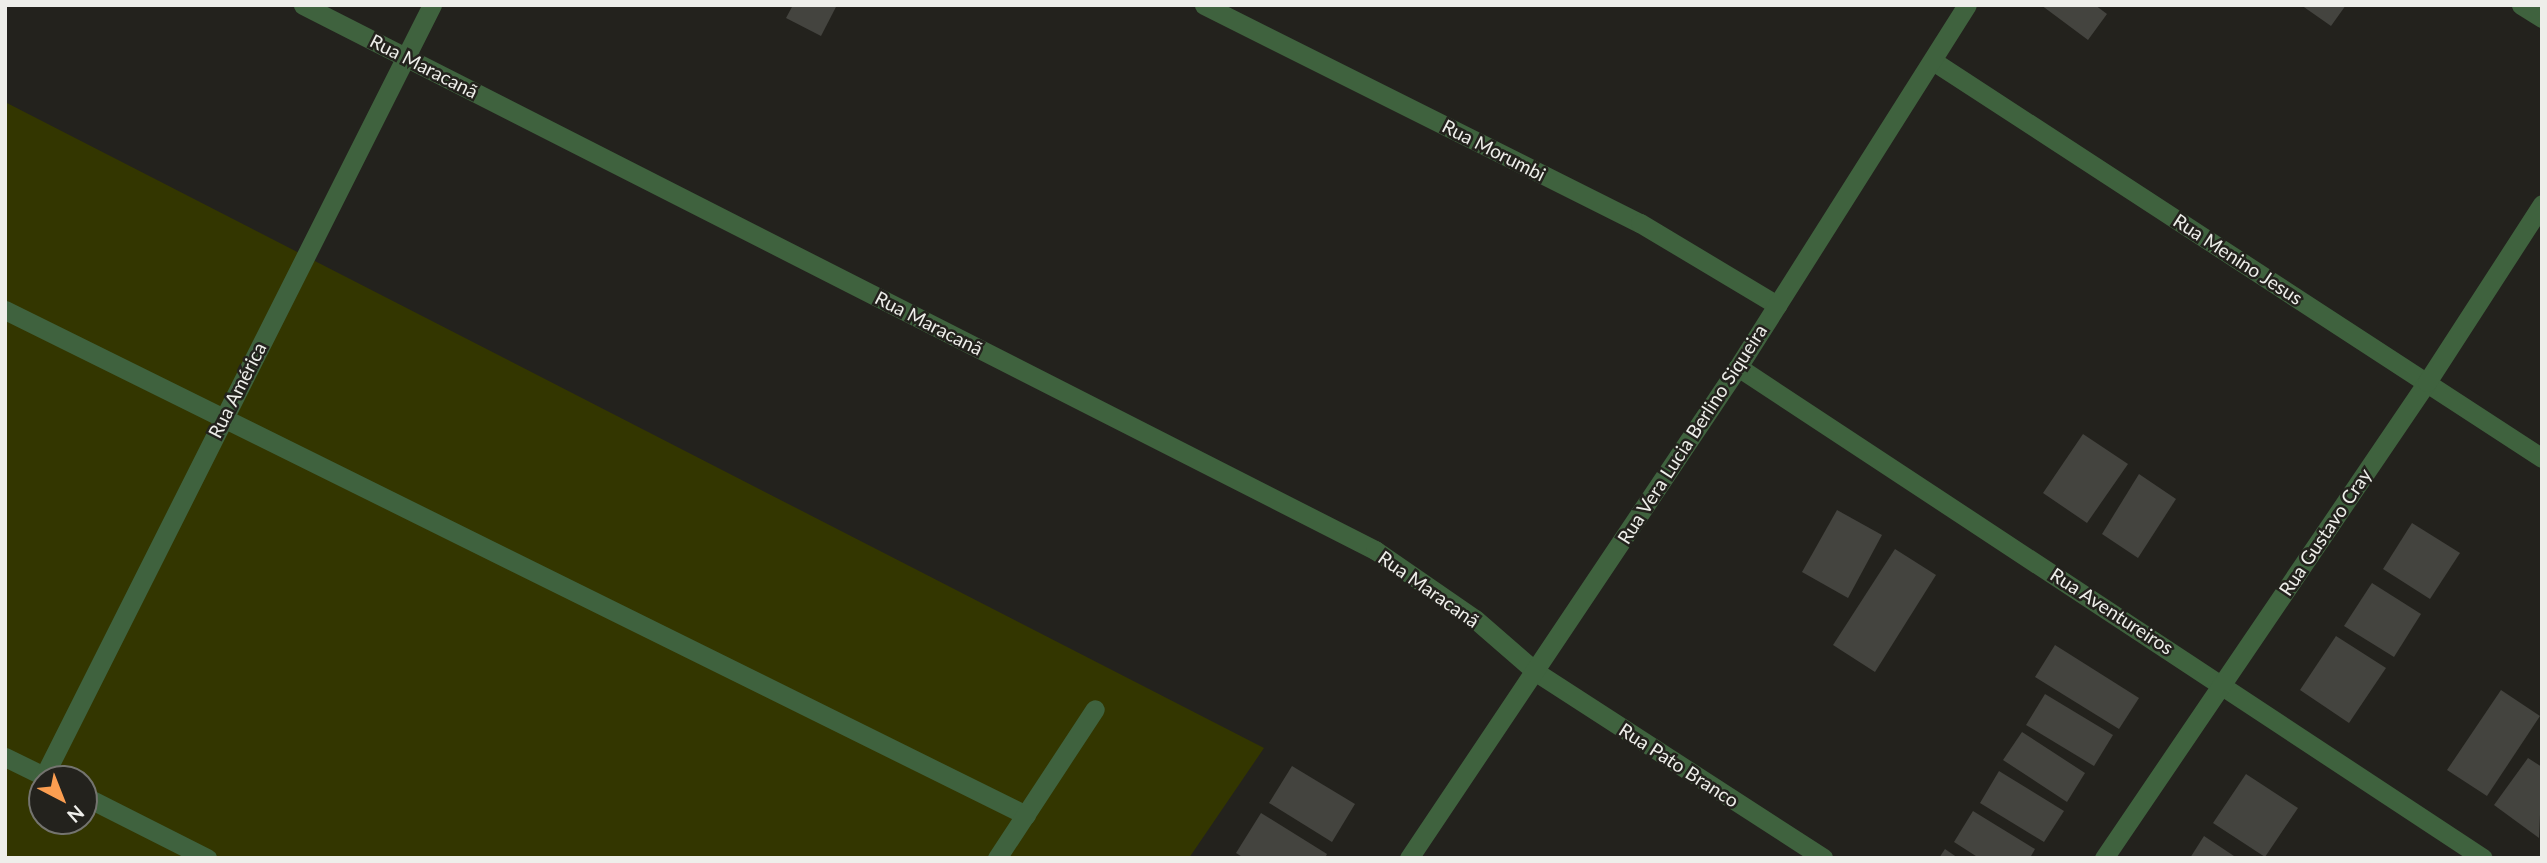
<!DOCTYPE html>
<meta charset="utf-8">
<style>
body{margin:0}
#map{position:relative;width:2547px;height:863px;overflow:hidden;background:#23221d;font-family:Lato,sans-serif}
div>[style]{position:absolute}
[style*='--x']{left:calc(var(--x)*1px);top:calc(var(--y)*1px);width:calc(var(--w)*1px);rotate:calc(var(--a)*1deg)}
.green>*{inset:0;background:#333600}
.building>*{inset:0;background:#44443f}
.minor>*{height:19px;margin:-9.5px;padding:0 9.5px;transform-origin:9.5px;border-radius:9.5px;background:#3f623e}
span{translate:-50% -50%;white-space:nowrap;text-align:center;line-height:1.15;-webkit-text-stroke:5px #23221d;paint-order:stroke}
.street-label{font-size:19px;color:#eeeeea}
.frame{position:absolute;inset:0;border:7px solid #eeeeea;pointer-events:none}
.north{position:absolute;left:28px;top:765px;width:70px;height:70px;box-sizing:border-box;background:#23221d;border:2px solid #74746f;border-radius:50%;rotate:138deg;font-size:19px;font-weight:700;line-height:28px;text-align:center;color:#eeeeea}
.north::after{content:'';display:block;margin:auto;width:24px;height:32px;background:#fb9e51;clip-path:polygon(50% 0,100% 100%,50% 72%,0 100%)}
</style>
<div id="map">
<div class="green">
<div style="clip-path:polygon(evenodd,5px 102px,1264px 748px,1189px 858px,5px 858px,5px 102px,42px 779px,84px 779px,84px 821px,42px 821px,42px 779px)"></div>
</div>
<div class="building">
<div style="clip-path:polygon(793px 5px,837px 5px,821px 36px,786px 18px)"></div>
<div style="clip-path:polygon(2041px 5px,2095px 5px,2107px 14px,2088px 40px)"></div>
<div style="clip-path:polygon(2301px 5px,2346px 5px,2331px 26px)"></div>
<div style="clip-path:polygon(2083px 434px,2128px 464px,2087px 523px,2043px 493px)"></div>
<div style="clip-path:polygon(2139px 474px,2176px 499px,2138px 558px,2102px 534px)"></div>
<div style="clip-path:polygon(1837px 510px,1882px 535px,1848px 598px,1802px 572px)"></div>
<div style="clip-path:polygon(2412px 523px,2460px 553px,2430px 599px,2383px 569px)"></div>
<div style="clip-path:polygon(1895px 549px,1936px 575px,1875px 672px,1833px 645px)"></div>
<div style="clip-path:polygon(2372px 583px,2421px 614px,2394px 657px,2344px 626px)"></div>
<div style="clip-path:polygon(2336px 636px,2386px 668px,2349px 723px,2300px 690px)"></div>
<div style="clip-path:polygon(2055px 645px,2139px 698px,2119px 729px,2035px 677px)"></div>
<div style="clip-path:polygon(2501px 690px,2540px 716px,2487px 796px,2447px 770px)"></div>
<div style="clip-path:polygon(2045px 694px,2113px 735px,2094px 766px,2026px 725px)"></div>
<div style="clip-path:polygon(2022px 732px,2085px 773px,2067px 802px,2003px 760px)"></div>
<div style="clip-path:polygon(2528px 758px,2542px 767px,2539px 838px,2494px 805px)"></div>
<div style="clip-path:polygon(1292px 766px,1355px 804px,1332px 842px,1269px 803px)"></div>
<div style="clip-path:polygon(1999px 771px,2064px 811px,2044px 842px,1980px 803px)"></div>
<div style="clip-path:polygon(2246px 774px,2298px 808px,2265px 857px,2213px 823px)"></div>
<div style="clip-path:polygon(1973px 811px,2035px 849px,2030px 858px,1979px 858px,1954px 842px)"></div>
<div style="clip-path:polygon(1261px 813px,1327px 854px,1325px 858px,1244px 858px,1236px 853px)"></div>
<div style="clip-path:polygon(2204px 836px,2237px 858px,2190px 858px)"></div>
<div style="clip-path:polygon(1945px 849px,1958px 858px,1939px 858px)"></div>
</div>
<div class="minor">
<div style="--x:303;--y:5;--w:1203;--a:26.95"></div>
<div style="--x:1375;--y:550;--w:121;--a:34.6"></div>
<div style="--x:1475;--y:619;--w:81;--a:41"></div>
<div style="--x:1536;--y:672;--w:342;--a:32.9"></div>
<div style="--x:1204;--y:5;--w:487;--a:26.6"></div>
<div style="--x:1640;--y:223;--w:160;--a:30.9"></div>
<div style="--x:2521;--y:5;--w:25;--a:32"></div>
<div style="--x:1933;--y:61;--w:727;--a:33.1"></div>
<div style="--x:5;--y:310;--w:1139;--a:26.32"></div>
<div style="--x:1738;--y:367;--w:892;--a:33.39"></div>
<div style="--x:5;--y:757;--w:50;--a:26.1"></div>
<div style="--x:44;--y:776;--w:863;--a:-63.29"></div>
<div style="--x:84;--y:796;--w:138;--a:26.8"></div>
<div style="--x:997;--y:858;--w:178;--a:-56.7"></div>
<div style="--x:1409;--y:858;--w:591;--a:-56.18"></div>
<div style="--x:1738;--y:367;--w:428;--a:-57.7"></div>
<div style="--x:2104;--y:858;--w:575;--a:-55.84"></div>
<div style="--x:2427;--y:382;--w:212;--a:-57.1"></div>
</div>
<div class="street-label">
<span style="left:424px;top:66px;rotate:27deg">Rua Maracanã</span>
<span style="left:1494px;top:150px;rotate:27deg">Rua Morumbi</span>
<span style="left:2238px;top:259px;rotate:33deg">Rua Menino Jesus</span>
<span style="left:929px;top:323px;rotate:27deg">Rua Maracanã</span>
<span style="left:237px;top:390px;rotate:-63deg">Rua América</span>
<span style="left:1692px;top:434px;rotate:-57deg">Rua Vera Lucia Berlino Siqueira</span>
<span style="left:2325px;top:532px;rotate:-56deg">Rua Gustavo Cray</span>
<span style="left:1429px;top:589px;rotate:35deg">Rua Maracanã</span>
<span style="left:2112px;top:611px;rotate:33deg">Rua Aventureiros</span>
<span style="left:1679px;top:765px;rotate:33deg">Rua Pato Branco</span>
</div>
<div class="frame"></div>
<div class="north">N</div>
</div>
